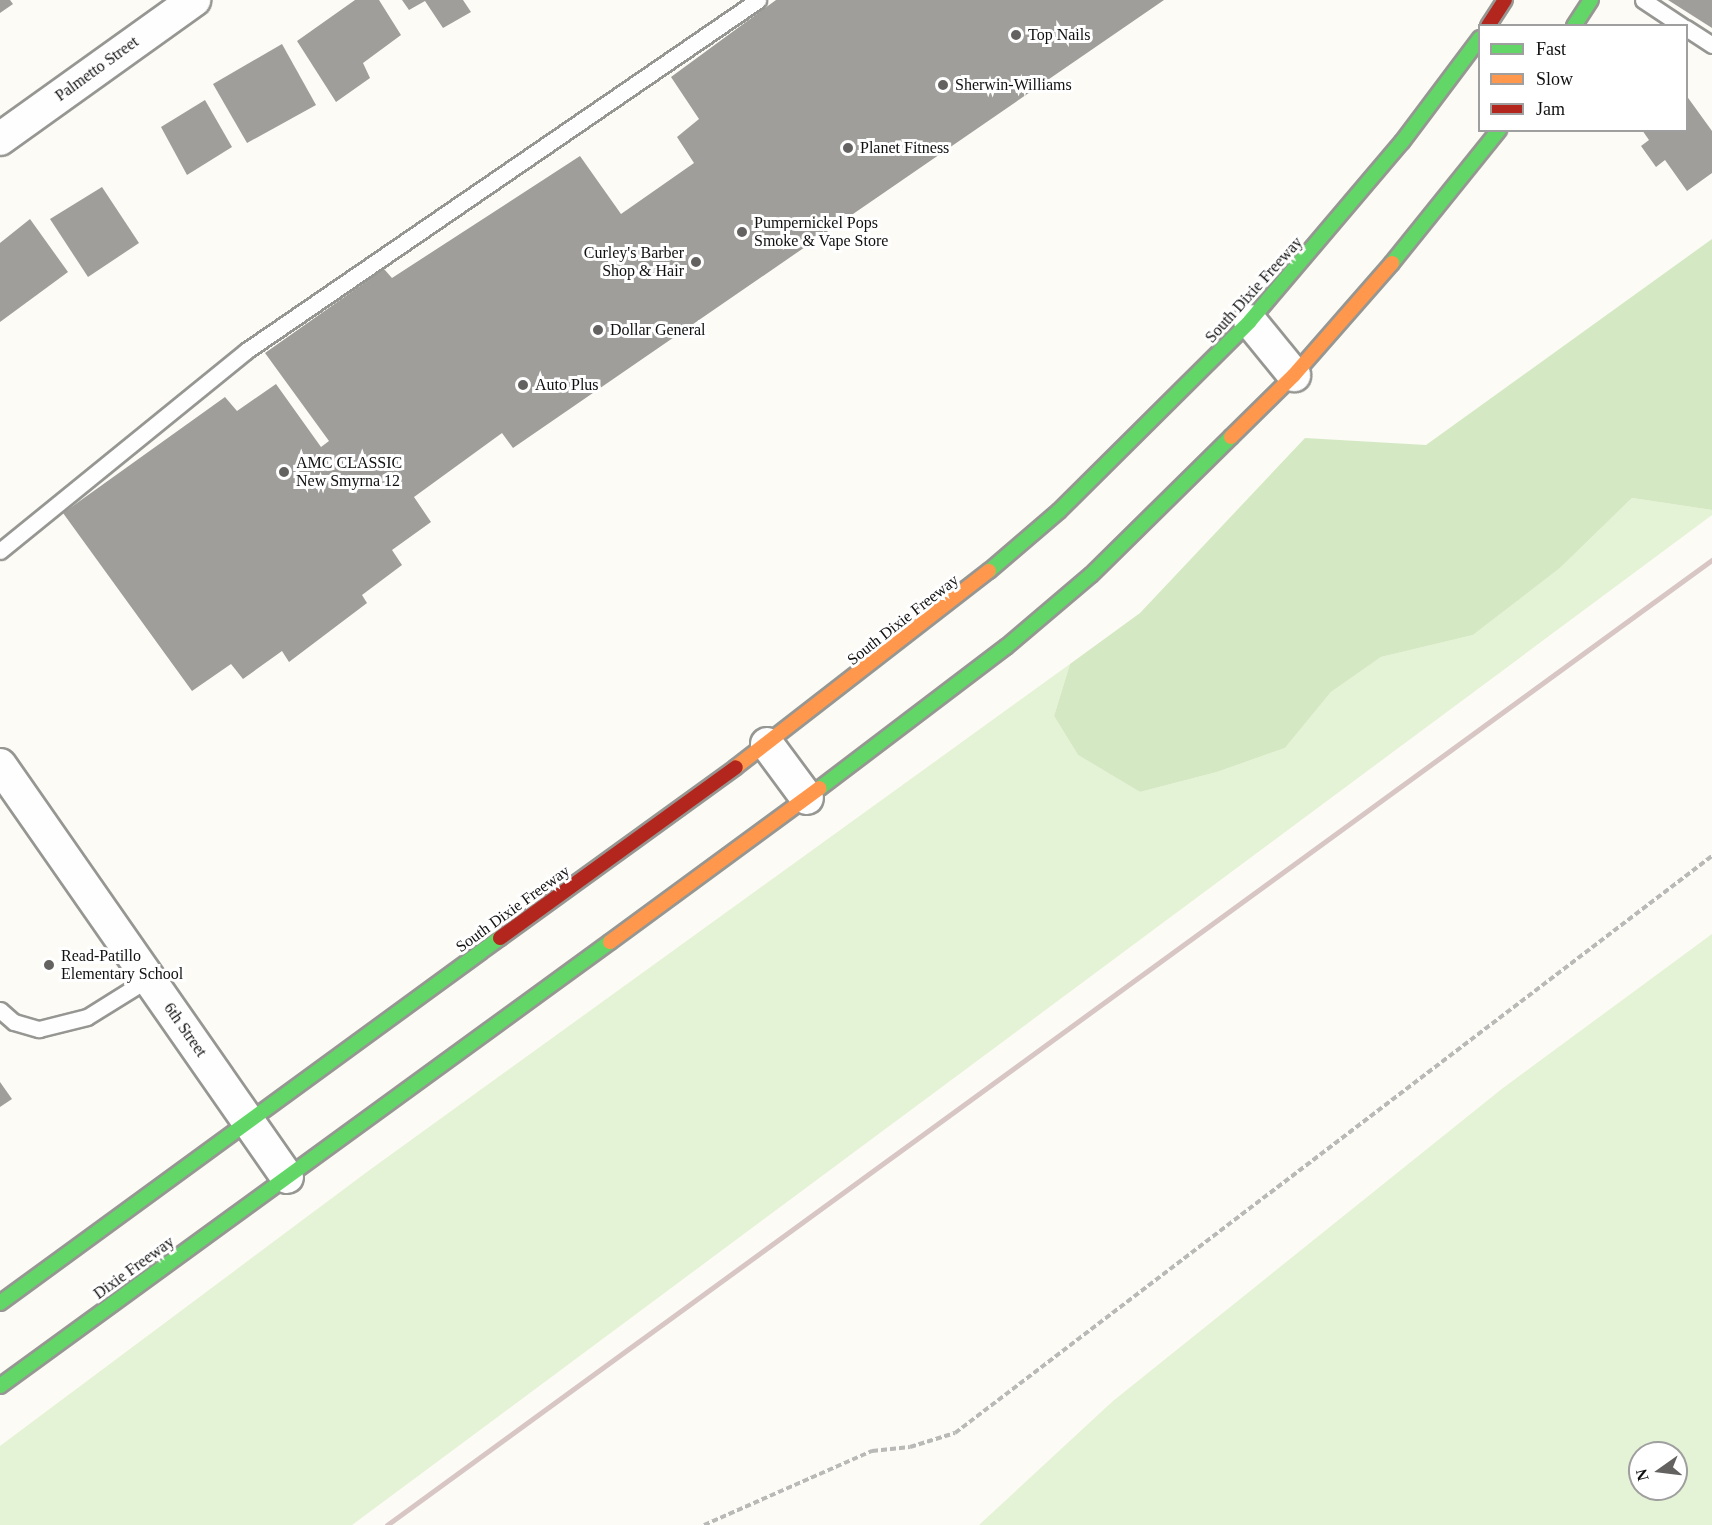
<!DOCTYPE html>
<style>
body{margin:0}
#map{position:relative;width:1712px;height:1525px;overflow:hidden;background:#fcfbf5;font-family:"Times New Roman",serif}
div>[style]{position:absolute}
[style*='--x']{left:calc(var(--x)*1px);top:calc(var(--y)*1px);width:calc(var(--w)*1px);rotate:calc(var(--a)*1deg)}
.green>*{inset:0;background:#e4f2d5}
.forest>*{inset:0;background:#d4e9c3}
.building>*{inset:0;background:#a09e9a}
.path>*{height:4px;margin-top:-2px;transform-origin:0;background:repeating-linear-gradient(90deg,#b9b9b8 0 6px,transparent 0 9px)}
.roads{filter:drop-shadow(2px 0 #969693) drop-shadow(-2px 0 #969693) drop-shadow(0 2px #969693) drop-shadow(0 -2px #969693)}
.lane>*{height:15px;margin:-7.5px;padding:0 7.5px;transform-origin:7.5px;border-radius:7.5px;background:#fffefe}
.street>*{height:32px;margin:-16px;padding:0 16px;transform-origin:16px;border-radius:16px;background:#fffefe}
.fast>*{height:14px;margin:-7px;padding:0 7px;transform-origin:7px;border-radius:7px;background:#63d668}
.slow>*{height:14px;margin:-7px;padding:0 7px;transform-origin:7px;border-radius:7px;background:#ff974d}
.jam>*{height:14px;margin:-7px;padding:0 7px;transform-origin:7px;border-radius:7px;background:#b3261e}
.rail>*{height:4.5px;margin:-2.25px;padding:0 2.25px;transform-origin:2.25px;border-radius:2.25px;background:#d8c6c5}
.dots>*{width:16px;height:16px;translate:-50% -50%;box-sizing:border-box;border:3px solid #fff;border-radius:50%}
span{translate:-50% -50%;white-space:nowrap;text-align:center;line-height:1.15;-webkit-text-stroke:6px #fff;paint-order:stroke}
.poi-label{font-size:16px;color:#101010}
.left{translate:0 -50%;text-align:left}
.right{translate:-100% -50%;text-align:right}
.street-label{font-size:16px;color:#101010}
.legend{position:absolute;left:1478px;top:24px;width:210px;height:108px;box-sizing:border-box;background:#fff;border:2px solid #9f9f9f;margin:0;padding:8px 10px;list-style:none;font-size:18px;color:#101010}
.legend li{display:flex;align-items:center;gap:12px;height:30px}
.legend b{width:30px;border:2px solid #9f9f9f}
.north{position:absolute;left:1628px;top:1441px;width:60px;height:60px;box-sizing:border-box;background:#fff;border:2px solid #9f9f9f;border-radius:50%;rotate:256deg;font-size:16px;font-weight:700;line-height:24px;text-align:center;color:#101010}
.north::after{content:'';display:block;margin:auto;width:21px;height:27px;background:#636260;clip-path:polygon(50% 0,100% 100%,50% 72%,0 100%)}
</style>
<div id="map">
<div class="green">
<div style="clip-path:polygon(1632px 498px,1712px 510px,1712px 515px,352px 1525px,0 1525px,0 1446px,371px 1169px,1070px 664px,1054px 716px,1078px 755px,1140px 792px,1217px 772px,1285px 748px,1331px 692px,1381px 657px,1473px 635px,1560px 568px)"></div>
<div style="clip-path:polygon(evenodd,1712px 934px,1712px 1525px,979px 1525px,1113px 1401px,1503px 1088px,1712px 934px,1640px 1453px,1676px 1453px,1676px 1489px,1640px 1489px,1640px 1453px)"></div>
</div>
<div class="forest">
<div style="clip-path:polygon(1712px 239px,1712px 510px,1632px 498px,1560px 568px,1473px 635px,1381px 657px,1331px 692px,1285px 748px,1217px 772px,1140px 792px,1078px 755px,1054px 716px,1070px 664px,1140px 613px,1305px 438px,1426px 445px)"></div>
</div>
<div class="building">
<div style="clip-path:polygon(0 0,10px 0,13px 4px,0 13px)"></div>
<div style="clip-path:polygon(355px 0,379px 0,401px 35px,363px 63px,370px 78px,336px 102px,297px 41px)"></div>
<div style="clip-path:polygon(402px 0,463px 0,471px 12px,443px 28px,425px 1px,409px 10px)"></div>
<div style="clip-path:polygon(776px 0,1164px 0,513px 448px,502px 433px,414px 497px,431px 522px,392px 550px,402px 565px,362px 595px,367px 603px,289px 662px,282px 651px,243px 679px,231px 664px,192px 691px,63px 513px,225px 397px,237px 411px,276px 384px,321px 447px,329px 441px,265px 353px,384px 269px,392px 278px,580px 156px,621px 214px,694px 163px,677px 137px,699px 119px,671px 77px)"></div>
<div style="clip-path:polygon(1668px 0,1712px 0,1712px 28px)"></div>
<div style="clip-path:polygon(282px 44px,316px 105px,247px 143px,213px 84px)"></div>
<div style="clip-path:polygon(1686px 95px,1712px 131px,1712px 173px,1687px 191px,1665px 160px,1656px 167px,1641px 146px,1649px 140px,1642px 130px,1686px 130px)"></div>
<div style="clip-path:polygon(205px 100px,232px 147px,187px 175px,161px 127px)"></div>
<div style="clip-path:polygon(102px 187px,139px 243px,88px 277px,50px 219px)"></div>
<div style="clip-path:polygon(30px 219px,68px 272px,0 322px,0 243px)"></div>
<div style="clip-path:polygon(0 1082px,12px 1099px,0 1107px)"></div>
</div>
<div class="path">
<div style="--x:704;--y:1525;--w:184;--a:-23.8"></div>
<div style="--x:872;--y:1451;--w:38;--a:-6"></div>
<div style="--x:910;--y:1447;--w:47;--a:-17.3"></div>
<div style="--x:955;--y:1433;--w:952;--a:-37.32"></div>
</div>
<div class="roads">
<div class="lane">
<div style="--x:1643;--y:0;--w:47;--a:33.7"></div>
<div style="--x:1686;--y:28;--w:31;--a:33"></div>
<div style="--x:0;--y:551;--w:317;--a:-39.1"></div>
<div style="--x:246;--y:351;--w:621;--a:-34.43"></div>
<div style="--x:0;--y:1010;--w:18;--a:41"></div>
<div style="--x:14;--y:1022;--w:26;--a:16"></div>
<div style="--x:39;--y:1029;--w:49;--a:-14"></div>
<div style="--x:87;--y:1017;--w:72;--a:-31.9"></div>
</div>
<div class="street">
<div style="--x:0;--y:139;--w:239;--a:-35.6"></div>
<div style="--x:1250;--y:321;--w:70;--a:50.8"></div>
<div style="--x:767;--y:744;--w:67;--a:53.5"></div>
<div style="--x:0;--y:765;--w:502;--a:55.14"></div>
</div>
<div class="fast">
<div style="--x:1574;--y:26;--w:31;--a:-57"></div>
<div style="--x:1392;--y:263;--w:171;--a:-51.2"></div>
<div style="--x:989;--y:571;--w:92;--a:-40.6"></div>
<div style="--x:1059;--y:511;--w:269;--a:-44.8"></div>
<div style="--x:1250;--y:321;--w:235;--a:-49.7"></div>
<div style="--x:1402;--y:142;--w:130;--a:-53.1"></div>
<div style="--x:820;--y:788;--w:233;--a:-37.2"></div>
<div style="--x:1006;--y:647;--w:111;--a:-40.3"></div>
<div style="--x:1091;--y:575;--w:197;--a:-44.6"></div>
<div style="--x:0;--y:1303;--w:619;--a:-36.13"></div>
<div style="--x:0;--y:1386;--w:754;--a:-36.05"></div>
</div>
<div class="slow">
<div style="--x:1231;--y:437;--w:88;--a:-44.5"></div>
<div style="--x:1294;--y:375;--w:149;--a:-48.8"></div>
<div style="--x:736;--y:767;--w:320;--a:-37.8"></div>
<div style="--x:610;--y:942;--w:260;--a:-36.3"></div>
</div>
<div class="jam">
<div style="--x:1488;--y:26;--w:31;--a:-57"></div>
<div style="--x:500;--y:938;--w:291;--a:-35.9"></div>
</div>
</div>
<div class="rail">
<div style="--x:387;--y:1525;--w:1639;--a:-36.07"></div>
</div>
<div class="dots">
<div style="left:1016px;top:35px;background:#636260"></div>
<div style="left:943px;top:85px;background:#636260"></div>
<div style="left:848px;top:148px;background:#636260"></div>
<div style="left:742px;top:232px;background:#636260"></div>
<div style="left:696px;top:262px;background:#636260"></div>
<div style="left:598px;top:330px;background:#636260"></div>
<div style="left:523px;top:385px;background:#636260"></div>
<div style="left:284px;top:472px;background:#636260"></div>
<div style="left:49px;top:965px;background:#636260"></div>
</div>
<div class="poi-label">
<span class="left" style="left:1028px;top:35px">Top Nails</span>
<span class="left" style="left:955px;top:85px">Sherwin-Williams</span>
<span class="left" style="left:860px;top:148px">Planet Fitness</span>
<span class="left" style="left:754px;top:232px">Pumpernickel Pops<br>Smoke &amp; Vape Store</span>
<span class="right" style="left:684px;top:262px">Curley's Barber<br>Shop &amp; Hair</span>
<span class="left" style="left:610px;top:330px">Dollar General</span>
<span class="left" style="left:535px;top:385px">Auto Plus</span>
<span class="left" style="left:296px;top:472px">AMC CLASSIC<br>New Smyrna 12</span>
<span class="left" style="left:61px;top:965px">Read-Patillo<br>Elementary School</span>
</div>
<div class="street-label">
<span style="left:97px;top:69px;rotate:-36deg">Palmetto Street</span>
<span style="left:1254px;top:290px;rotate:-48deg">South Dixie Freeway</span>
<span style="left:903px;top:620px;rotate:-38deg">South Dixie Freeway</span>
<span style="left:513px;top:909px;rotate:-36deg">South Dixie Freeway</span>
<span style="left:185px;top:1030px;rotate:55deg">6th Street</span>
<span style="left:134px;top:1268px;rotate:-36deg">Dixie Freeway</span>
</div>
<ul class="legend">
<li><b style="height:8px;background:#63d668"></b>Fast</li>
<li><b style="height:8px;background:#ff974d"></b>Slow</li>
<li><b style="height:8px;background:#b3261e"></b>Jam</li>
</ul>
<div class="north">N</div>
</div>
